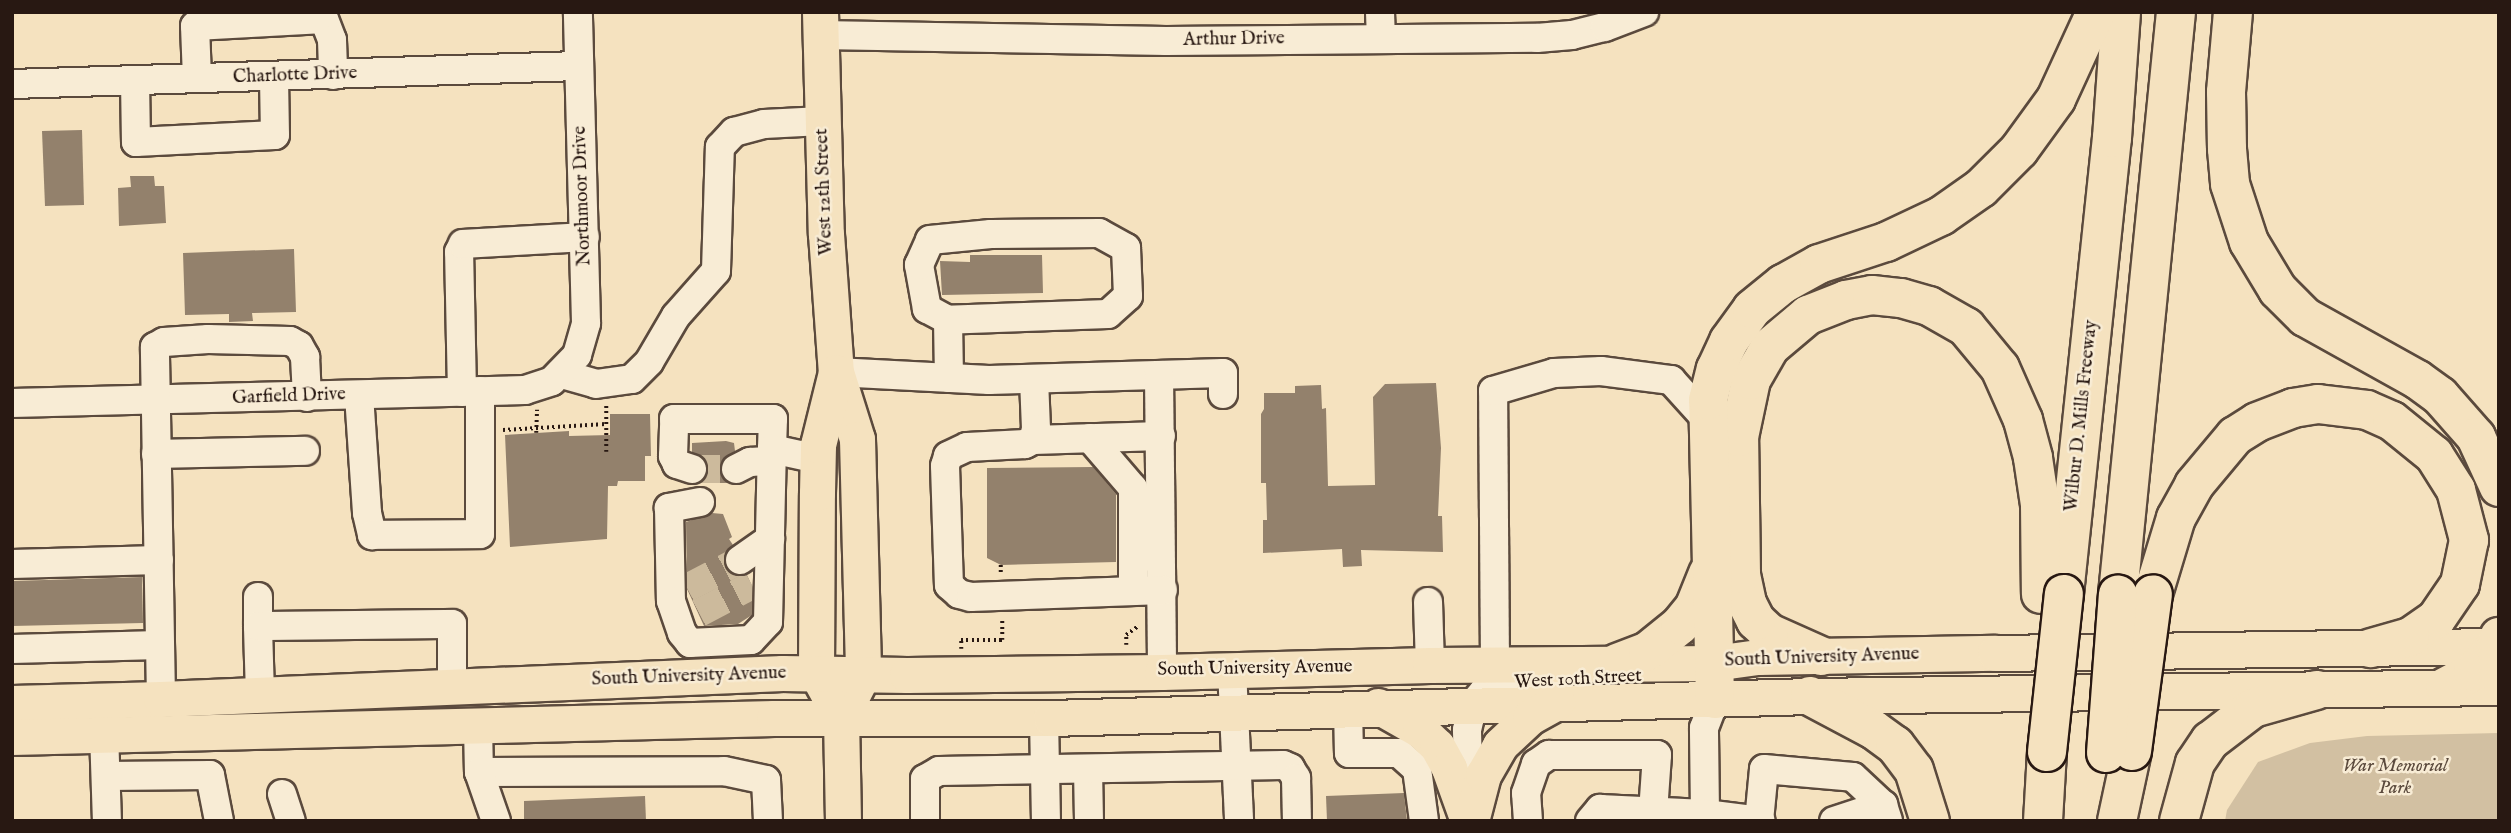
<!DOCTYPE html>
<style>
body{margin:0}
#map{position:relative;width:2511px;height:833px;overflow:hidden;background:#f5e2bf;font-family:"IM FELL English",serif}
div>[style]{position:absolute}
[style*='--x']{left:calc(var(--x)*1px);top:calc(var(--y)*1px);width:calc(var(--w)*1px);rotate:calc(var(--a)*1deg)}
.green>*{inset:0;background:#d2c0a2}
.building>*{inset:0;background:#93816c}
.minor-tunnel>*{height:28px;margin-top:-14px;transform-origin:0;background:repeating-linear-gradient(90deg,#ccba9c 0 28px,transparent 0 42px)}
.path>*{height:3.5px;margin-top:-1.75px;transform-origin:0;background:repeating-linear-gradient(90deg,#281812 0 2px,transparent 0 5.5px)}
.roads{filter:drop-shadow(2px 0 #5b4a3d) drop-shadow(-2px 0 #5b4a3d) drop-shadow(0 2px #5b4a3d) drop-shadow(0 -2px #5b4a3d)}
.minor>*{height:28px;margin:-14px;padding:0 14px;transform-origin:14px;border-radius:14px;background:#f8ecd5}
.major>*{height:35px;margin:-17.5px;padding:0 17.5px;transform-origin:17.5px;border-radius:17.5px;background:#f5e2bf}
.highway>*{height:38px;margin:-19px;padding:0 19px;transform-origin:19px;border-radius:19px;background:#f5e2bf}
.bridges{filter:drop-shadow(2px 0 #281812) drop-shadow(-2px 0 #281812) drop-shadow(0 2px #281812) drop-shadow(0 -2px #281812)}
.highway-bridge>*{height:38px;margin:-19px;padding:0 19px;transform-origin:19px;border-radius:19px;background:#f5e2bf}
span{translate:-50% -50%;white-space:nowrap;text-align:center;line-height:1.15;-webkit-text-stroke:5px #f8ecd5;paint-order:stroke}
.street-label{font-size:19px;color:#281812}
.park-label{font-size:19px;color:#5b4a3d;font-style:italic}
.frame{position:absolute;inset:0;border:14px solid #281812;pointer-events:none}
</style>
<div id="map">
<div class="green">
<div style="clip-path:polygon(2499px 733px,2499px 821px,2225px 821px,2227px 810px,2258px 762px,2310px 743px,2367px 736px)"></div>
</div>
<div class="building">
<div style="clip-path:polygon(82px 130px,84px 205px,45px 206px,42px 131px)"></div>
<div style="clip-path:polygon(130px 176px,154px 176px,155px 186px,164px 186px,166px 223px,119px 226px,118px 188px,131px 187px)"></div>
<div style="clip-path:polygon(294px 249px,296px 312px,252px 313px,253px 321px,229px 322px,229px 314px,185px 315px,183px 253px)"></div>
<div style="clip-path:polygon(970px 255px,1042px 255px,1043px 293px,942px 295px,940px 261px,970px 262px)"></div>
<div style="clip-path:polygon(1436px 383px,1441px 448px,1438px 516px,1442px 516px,1443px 552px,1361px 550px,1362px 566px,1343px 567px,1342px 549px,1263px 553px,1263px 520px,1267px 520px,1266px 483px,1261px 483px,1261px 414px,1264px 409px,1264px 393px,1295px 393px,1295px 386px,1321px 385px,1322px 409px,1326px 408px,1328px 486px,1375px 485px,1373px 397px,1385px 384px)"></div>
<div style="clip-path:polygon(610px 414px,650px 414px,651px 456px,645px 456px,645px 481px,618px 481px,617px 486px,608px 486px,607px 539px,510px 547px,505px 435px,569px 431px,569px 436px,610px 435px)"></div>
<div style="clip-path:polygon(726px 441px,734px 443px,735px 451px,723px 459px,720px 467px,722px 477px,728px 483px,701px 483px,707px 475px,708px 465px,704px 458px,692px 452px,692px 443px)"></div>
<div style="clip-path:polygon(1093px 467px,1116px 494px,1116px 562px,1001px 565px,987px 558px,987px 468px)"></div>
<div style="clip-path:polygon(712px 513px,723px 514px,732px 537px,729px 539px,733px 545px,725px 554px,726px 569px,734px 575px,747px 575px,752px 586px,752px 615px,738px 624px,704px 626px,687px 589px,686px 522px)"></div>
<div style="clip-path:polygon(142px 577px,143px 623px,12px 626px,12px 581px)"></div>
<div style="clip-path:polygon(1404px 793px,1407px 821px,1327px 821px,1326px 796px)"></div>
<div style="clip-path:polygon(645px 796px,646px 821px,524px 821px,524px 801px)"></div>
</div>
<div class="minor-tunnel">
<div style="--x:692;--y:469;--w:44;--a:0"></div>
<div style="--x:687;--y:588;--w:60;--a:-27.8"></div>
<div style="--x:699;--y:613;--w:60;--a:-27.8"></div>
</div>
<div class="path">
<div style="--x:503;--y:430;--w:103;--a:-3.3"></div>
<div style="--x:536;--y:433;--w:23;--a:-88"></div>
<div style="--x:606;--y:452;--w:47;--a:-90"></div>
<div style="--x:1001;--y:565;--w:9;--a:90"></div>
<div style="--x:1126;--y:645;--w:10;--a:-90"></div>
<div style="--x:1126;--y:635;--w:14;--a:-36"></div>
<div style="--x:961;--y:649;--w:9;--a:-90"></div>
<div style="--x:961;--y:640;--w:41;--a:0"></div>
<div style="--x:1002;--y:640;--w:20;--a:-90"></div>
</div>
<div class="roads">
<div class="minor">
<div style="--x:1380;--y:12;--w:25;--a:88"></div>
<div style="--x:820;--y:35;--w:346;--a:1"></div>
<div style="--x:1166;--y:41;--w:371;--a:-0.5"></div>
<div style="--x:1537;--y:38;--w:35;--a:-5"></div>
<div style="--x:1572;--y:35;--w:34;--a:-14"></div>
<div style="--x:1605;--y:27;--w:42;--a:-21"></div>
<div style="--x:197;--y:78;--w:52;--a:-92.2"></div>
<div style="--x:195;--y:26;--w:129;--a:-3.1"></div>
<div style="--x:324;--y:19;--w:22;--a:69"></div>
<div style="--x:332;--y:40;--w:35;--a:88"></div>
<div style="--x:135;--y:80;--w:62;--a:89.1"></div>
<div style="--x:136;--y:142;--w:139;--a:-2.9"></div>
<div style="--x:275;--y:135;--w:58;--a:-91"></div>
<div style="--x:12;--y:84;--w:566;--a:-1.82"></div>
<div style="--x:1099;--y:233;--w:31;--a:29"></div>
<div style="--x:1126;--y:248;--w:48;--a:87.6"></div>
<div style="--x:1128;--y:296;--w:27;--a:138"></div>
<div style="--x:1108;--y:314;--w:160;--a:177.9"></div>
<div style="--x:948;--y:320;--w:24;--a:-152"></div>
<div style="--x:927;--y:309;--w:45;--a:-100.3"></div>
<div style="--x:919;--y:265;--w:27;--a:-66"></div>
<div style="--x:930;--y:240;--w:61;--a:-5.6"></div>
<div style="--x:991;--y:234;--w:108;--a:-0.5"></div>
<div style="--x:948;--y:320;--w:58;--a:89"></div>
<div style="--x:836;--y:372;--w:153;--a:3"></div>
<div style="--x:989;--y:380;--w:234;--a:-1.7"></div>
<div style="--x:1223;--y:373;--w:21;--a:90"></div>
<div style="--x:562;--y:374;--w:35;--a:16"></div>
<div style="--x:596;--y:384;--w:36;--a:-8"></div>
<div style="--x:632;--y:379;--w:24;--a:-45"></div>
<div style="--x:649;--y:362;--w:53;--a:-59.6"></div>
<div style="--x:676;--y:316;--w:60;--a:-48.4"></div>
<div style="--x:716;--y:271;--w:124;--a:-88.2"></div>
<div style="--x:720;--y:147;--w:21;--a:-47"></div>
<div style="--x:734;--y:132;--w:31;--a:-15"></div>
<div style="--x:764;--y:124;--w:58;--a:-3"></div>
<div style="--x:1159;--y:375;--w:297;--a:89.4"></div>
<div style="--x:1034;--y:379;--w:50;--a:87.7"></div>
<div style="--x:1036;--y:429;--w:11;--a:105"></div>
<div style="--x:1033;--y:440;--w:9;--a:153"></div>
<div style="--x:1025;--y:444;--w:58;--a:177"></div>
<div style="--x:967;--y:447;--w:21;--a:155"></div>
<div style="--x:948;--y:456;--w:10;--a:107"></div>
<div style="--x:945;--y:466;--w:119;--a:88.1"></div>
<div style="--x:949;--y:585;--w:13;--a:42"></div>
<div style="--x:959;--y:594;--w:12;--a:14"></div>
<div style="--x:971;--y:597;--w:192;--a:-2.1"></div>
<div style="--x:462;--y:392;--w:140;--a:-91.2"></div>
<div style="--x:459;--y:252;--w:9;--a:-63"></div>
<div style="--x:463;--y:244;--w:122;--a:-3.3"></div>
<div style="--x:359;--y:395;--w:118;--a:86.1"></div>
<div style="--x:367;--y:513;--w:23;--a:77"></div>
<div style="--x:372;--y:535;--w:108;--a:-0.5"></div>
<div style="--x:480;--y:534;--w:143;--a:-90"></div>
<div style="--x:12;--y:403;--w:513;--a:-1.45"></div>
<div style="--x:525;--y:390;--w:28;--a:-18"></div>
<div style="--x:552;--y:381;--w:36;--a:-46"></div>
<div style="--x:577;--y:355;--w:33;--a:-74"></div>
<div style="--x:586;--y:323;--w:311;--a:-91.5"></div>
<div style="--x:1090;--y:438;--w:66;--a:49.3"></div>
<div style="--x:1133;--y:488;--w:103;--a:90"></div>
<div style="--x:1033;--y:440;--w:128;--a:-1.8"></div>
<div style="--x:156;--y:454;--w:149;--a:-1.2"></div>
<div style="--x:692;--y:469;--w:16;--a:-162"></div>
<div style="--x:677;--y:464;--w:9;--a:-117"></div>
<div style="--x:673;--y:456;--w:37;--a:-88"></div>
<div style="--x:674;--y:419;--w:99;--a:0"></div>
<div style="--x:773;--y:419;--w:30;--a:92"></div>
<div style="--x:772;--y:449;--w:47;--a:12.3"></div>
<div style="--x:736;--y:469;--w:16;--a:-27"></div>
<div style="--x:750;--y:462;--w:22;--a:-3"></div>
<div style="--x:700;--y:502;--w:32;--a:169"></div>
<div style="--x:669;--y:508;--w:93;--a:88.8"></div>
<div style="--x:671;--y:601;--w:34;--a:71"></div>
<div style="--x:682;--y:633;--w:13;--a:51"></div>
<div style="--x:690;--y:643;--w:61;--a:-2.8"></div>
<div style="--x:751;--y:640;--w:25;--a:-47"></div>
<div style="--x:768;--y:622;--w:173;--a:-88.7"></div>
<div style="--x:740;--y:560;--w:37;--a:-35"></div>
<div style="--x:12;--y:564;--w:147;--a:-1.6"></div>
<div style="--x:258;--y:597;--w:29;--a:90"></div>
<div style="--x:1428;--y:602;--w:63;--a:88.2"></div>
<div style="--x:12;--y:649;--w:147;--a:-1.6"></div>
<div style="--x:1495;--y:665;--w:274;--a:-90.4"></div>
<div style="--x:1493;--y:391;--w:64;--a:-16.4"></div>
<div style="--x:1554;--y:373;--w:47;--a:-2.4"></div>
<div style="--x:1601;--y:371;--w:71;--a:7.3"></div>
<div style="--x:1671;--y:380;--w:57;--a:47.9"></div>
<div style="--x:1232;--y:670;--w:151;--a:87.3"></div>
<div style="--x:260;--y:695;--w:69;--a:-91.7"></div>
<div style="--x:258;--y:626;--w:194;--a:-0.6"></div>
<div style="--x:452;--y:624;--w:63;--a:90"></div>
<div style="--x:161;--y:699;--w:352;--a:-91"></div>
<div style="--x:155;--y:347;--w:10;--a:-29"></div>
<div style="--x:164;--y:342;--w:44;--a:-3.9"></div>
<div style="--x:208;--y:339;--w:82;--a:1.4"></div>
<div style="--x:290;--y:341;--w:10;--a:29"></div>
<div style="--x:299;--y:346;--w:13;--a:61"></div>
<div style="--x:305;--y:357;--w:40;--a:87.1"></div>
<div style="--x:1348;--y:707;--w:46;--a:88.8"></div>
<div style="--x:1349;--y:753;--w:50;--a:0"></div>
<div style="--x:1399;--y:753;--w:24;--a:42"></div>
<div style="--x:1417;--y:769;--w:52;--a:82.3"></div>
<div style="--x:1044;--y:718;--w:103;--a:88.9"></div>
<div style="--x:478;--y:726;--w:46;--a:88.8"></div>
<div style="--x:479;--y:772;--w:245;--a:-0.2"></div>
<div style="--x:724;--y:771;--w:43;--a:12.1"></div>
<div style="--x:766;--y:780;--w:41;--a:87.2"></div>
<div style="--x:104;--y:732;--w:89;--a:88.1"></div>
<div style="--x:1088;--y:769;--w:52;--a:88.9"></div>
<div style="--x:479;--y:772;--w:52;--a:70.9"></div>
<div style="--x:106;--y:776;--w:104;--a:-0.6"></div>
<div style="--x:210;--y:775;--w:47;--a:78.9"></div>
<div style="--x:282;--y:794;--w:28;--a:72"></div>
<div style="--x:1469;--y:803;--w:73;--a:-91.6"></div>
<div style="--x:1467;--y:730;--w:27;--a:-77"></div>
<div style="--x:1473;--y:704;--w:17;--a:-50"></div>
<div style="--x:1484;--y:691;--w:18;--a:-22"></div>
<div style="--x:1501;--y:684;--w:52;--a:-4.4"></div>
<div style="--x:1705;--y:814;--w:86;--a:-90.7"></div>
<div style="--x:1704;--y:728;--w:31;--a:-69"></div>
<div style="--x:925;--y:821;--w:42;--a:-90"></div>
<div style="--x:925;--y:779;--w:16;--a:-30"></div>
<div style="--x:939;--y:771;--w:344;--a:-1"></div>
<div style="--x:1283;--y:765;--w:8;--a:23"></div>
<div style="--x:1290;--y:768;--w:12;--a:59"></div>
<div style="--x:1296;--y:778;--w:43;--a:88.7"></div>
<div style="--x:1528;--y:821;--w:28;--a:-94"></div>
<div style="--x:1526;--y:793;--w:31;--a:-71"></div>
<div style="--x:1536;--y:764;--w:16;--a:-35"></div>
<div style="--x:1549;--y:755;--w:108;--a:0"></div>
<div style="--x:1657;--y:755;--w:57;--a:94"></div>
<div style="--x:1590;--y:821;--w:16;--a:-50"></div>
<div style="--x:1600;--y:809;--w:105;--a:2.7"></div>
<div style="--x:1705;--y:814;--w:56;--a:7.1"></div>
<div style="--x:1759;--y:821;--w:52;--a:-84.5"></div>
<div style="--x:1764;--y:769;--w:89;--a:5.1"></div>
<div style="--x:1853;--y:777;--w:41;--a:43"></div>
<div style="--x:1834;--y:821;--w:52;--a:-18.1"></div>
<div style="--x:1883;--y:805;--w:16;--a:72"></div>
</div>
<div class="major">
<div style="--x:820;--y:12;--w:222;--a:88.5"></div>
<div style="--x:826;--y:234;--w:138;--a:85.9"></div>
<div style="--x:836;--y:372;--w:70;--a:72.6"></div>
<div style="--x:857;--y:439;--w:235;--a:88.5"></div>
<div style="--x:863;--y:674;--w:48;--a:117.1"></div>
<div style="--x:841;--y:717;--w:104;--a:88.9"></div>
<div style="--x:827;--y:692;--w:23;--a:-119"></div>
<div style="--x:816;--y:672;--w:179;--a:-89.7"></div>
<div style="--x:817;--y:493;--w:48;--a:-88.8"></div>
<div style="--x:818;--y:445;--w:75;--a:-76.1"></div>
<div style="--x:12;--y:703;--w:149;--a:-1.5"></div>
<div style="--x:161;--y:699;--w:622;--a:-2.4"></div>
<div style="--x:782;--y:673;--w:125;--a:0.9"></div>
<div style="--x:907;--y:675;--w:255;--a:-0.7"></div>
<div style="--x:1162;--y:672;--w:268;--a:-1.5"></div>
<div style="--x:1430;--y:665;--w:284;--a:-0.4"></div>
<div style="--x:1714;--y:663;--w:44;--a:-7.8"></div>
<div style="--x:1758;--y:657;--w:237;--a:-1"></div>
<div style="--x:1995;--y:653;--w:504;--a:-0.8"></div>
<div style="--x:1378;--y:706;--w:48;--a:29.7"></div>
<div style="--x:1420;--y:730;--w:23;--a:43"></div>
<div style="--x:1437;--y:746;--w:25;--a:61"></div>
<div style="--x:1449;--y:768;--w:56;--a:70.3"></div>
<div style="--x:12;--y:737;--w:762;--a:-1.43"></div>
<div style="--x:774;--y:718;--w:277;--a:0"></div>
<div style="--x:1051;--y:718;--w:759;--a:-1.66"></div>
<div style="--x:1810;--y:696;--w:689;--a:-0.75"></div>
<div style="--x:1471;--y:821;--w:48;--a:-75.4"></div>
<div style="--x:1483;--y:775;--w:34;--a:-60"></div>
<div style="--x:1500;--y:745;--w:41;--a:-43"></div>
<div style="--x:1530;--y:717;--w:31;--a:-29"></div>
</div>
<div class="highway">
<div style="--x:2233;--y:12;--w:80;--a:95"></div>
<div style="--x:2226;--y:92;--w:57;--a:89"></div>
<div style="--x:2227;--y:149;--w:35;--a:85"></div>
<div style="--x:2230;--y:184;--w:61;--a:71.9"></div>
<div style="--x:2249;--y:242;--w:56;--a:58.9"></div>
<div style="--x:2278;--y:290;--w:38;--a:45"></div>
<div style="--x:2305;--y:317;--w:129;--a:29.1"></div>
<div style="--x:2418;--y:380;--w:27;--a:36"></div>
<div style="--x:2440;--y:396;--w:55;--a:48.7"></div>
<div style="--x:2476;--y:437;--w:55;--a:65.3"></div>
<div style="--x:2064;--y:594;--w:459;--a:-84"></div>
<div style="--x:2112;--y:138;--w:126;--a:-85.9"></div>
<div style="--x:2118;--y:594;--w:585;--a:-84.31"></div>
<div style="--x:2153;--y:594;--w:79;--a:-73.2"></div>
<div style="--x:2176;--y:518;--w:38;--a:-61"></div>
<div style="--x:2194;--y:485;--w:64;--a:-50.1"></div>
<div style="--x:2235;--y:436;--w:26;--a:-32"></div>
<div style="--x:2257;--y:422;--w:39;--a:-21"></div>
<div style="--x:2293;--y:408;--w:25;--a:-9"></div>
<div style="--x:2318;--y:404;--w:49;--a:7"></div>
<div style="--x:2367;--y:410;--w:27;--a:24"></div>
<div style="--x:2392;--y:421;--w:54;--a:39"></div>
<div style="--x:2434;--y:455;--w:41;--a:57.8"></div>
<div style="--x:2456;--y:490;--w:52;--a:75.4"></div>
<div style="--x:2469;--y:540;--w:45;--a:101.6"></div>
<div style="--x:2460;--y:584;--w:42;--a:124.4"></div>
<div style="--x:2436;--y:619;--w:32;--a:145"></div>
<div style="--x:2410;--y:637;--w:41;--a:164.2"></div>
<div style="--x:1821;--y:656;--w:57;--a:-156.1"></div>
<div style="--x:1769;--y:633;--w:18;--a:-137"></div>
<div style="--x:1756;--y:621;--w:20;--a:-117"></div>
<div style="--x:1747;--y:603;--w:30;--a:-102"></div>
<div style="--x:1741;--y:574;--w:137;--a:-90.8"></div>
<div style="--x:1739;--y:437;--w:58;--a:-78.1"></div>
<div style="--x:1751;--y:380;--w:38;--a:-60"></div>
<div style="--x:1770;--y:347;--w:50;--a:-40.1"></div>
<div style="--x:1808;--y:315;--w:41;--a:-21.5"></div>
<div style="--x:1846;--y:300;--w:26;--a:-11"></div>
<div style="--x:1872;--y:295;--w:29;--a:6"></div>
<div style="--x:1901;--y:298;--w:29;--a:16"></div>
<div style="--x:1929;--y:306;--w:43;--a:29.6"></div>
<div style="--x:1966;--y:327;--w:53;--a:50.3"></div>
<div style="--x:2000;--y:368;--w:57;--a:66.1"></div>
<div style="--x:2023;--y:420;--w:39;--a:75"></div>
<div style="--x:2033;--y:458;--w:48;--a:81.5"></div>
<div style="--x:2040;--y:505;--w:89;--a:89.4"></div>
<div style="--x:1617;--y:663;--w:33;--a:-21"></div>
<div style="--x:1648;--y:651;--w:41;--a:-39.1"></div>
<div style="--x:1680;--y:625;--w:22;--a:-51"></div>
<div style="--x:1694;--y:608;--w:38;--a:-68"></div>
<div style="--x:2445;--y:687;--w:32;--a:-28"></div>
<div style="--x:2473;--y:672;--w:33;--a:-49"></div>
<div style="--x:2495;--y:647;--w:11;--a:-68"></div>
<div style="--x:1810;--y:696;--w:72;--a:28"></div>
<div style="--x:1874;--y:730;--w:26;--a:36"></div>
<div style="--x:1895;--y:745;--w:31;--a:53"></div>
<div style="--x:1914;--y:770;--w:53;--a:72.6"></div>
<div style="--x:1715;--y:699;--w:299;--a:-91.3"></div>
<div style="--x:1708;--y:400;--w:32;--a:-76"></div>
<div style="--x:1716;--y:369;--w:31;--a:-65"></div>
<div style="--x:1729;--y:341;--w:39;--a:-54"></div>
<div style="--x:1752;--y:309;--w:40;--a:-39"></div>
<div style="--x:1783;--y:284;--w:41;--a:-29.1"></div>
<div style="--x:1819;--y:264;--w:71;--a:-18.2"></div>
<div style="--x:1886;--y:242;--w:61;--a:-25.3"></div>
<div style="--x:1941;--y:216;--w:49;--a:-35"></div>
<div style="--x:1981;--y:188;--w:54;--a:-45"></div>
<div style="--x:2019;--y:150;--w:63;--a:-54"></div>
<div style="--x:2056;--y:99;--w:96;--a:-65.3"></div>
<div style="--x:2043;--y:821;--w:69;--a:-86.7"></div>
<div style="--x:2117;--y:821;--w:72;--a:-77.9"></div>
<div style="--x:2179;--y:821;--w:60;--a:-74.6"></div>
<div style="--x:2195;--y:763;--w:27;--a:-56"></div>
<div style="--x:2210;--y:741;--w:54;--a:-37.5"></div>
<div style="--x:2253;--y:708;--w:66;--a:-15.9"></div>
</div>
</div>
<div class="bridges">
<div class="highway-bridge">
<div style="--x:2132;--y:751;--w:158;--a:-82.4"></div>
<div style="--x:2047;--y:752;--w:159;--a:-83.9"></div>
<div style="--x:2106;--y:753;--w:159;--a:-85.7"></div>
</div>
</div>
<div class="street-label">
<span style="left:1234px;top:40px;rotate:-1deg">Arthur Drive</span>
<span style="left:295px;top:76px;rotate:-2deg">Charlotte Drive</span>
<span style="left:825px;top:192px;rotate:-92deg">West 12th Street</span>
<span style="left:583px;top:196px;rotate:-92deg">Northmoor Drive</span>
<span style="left:289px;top:397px;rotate:-2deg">Garfield Drive</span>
<span style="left:2082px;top:416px;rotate:-84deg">Wilbur D. Mills Freeway</span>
<span style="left:1822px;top:658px;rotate:-2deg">South University Avenue</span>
<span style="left:1255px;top:669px;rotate:-1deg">South University Avenue</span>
<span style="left:689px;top:677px;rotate:-2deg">South University Avenue</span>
<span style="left:1578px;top:680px;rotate:-3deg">West 10th Street</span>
</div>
<div class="park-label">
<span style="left:2395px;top:778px">War Memorial<br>Park</span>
</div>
<div class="frame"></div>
</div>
